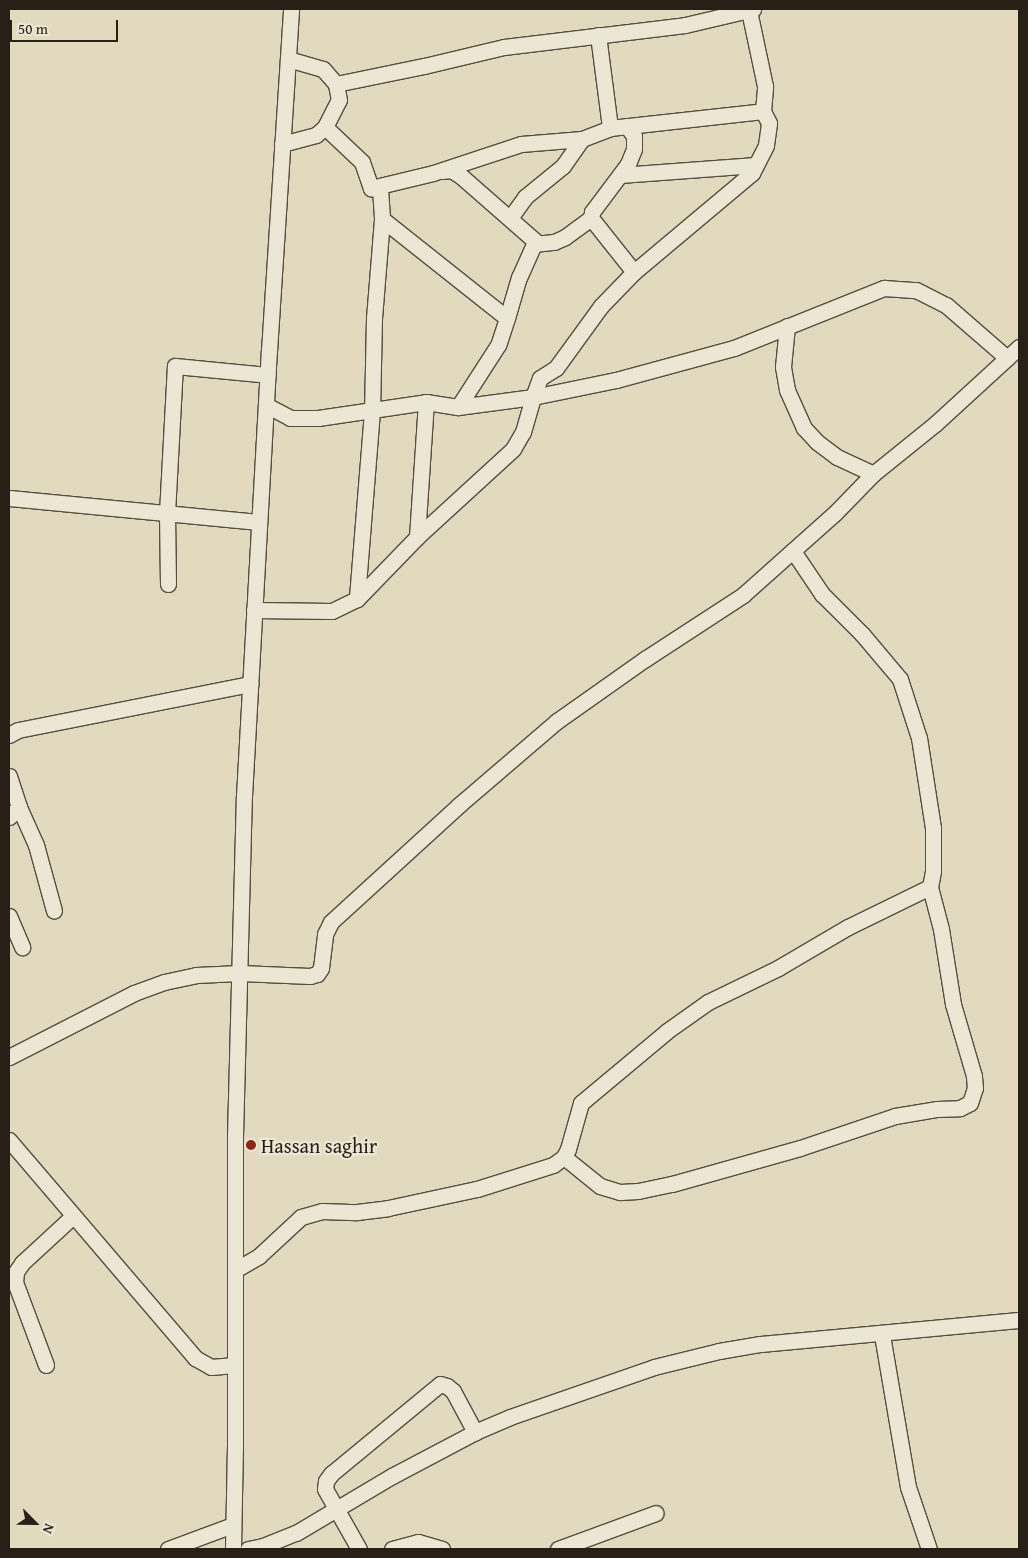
<!DOCTYPE html>
<style>
body{margin:0}
#map{position:relative;width:1028px;height:1558px;overflow:hidden;background:#e2dabf;font-family:"Gentium Book Plus",serif}
div>[style]{position:absolute}
[style*='--x']{left:calc(var(--x)*1px);top:calc(var(--y)*1px);width:calc(var(--w)*1px);rotate:calc(var(--a)*1deg)}
.roads{filter:drop-shadow(1px 0 #564e40) drop-shadow(-1px 0 #564e40) drop-shadow(0 1px #564e40) drop-shadow(0 -1px #564e40)}
.minor>*{height:15px;margin:-7.5px;padding:0 7.5px;transform-origin:7.5px;border-radius:7.5px;background:#ece7d5}
.dots>*{width:14px;height:14px;translate:-50% -50%;box-sizing:border-box;border:2px solid #ece7d5;border-radius:50%}
span{translate:-50% -50%;white-space:nowrap;text-align:center;line-height:1.15;-webkit-text-stroke:4.5px #ece7d5;paint-order:stroke}
.poi-label{font-size:20px;color:#281f16}
.left{translate:0 -50%;text-align:left}
.frame{position:absolute;inset:0;border:10px solid #281f16;pointer-events:none}
.north{position:absolute;left:10px;top:1498px;width:50px;height:50px;-webkit-text-stroke:4px #ece7d5;paint-order:stroke;rotate:113deg;font-size:14px;font-weight:700;line-height:20px;text-align:center;color:#281f16}
.north::after{content:'';display:block;margin:auto;width:18px;height:22px;background:#281f16;clip-path:polygon(50% 0,100% 100%,50% 72%,0 100%)}
.scale{position:absolute;left:10px;top:20px;width:108px;height:22px;box-sizing:border-box;border:2px solid #281f16;border-top:0;padding-left:6px;font-size:15px;line-height:18px;white-space:nowrap;color:#281f16;-webkit-text-stroke:4px #ece7d5;paint-order:stroke}
</style>
<div id="map">
<div class="roads">
<div class="minor">
<div style="--x:598;--y:35;--w:94;--a:82.6"></div>
<div style="--x:288;--y:59;--w:36;--a:16"></div>
<div style="--x:323;--y:69;--w:20;--a:49"></div>
<div style="--x:336;--y:84;--w:90;--a:-11.6"></div>
<div style="--x:424;--y:66;--w:82;--a:-13.4"></div>
<div style="--x:504;--y:47;--w:182;--a:-6.9"></div>
<div style="--x:685;--y:25;--w:70;--a:-13.2"></div>
<div style="--x:627;--y:126;--w:12;--a:55"></div>
<div style="--x:634;--y:136;--w:13;--a:90"></div>
<div style="--x:634;--y:149;--w:16;--a:112"></div>
<div style="--x:628;--y:164;--w:60;--a:126.9"></div>
<div style="--x:592;--y:212;--w:6;--a:99"></div>
<div style="--x:591;--y:218;--w:69;--a:51.5"></div>
<div style="--x:325;--y:127;--w:51;--a:43.4"></div>
<div style="--x:362;--y:162;--w:28;--a:71"></div>
<div style="--x:371;--y:188;--w:9;--a:6"></div>
<div style="--x:380;--y:189;--w:30;--a:86"></div>
<div style="--x:382;--y:219;--w:99;--a:94.6"></div>
<div style="--x:374;--y:318;--w:93;--a:91.2"></div>
<div style="--x:372;--y:411;--w:189;--a:94.6"></div>
<div style="--x:282;--y:144;--w:35;--a:-15"></div>
<div style="--x:316;--y:135;--w:12;--a:-42"></div>
<div style="--x:325;--y:127;--w:30;--a:-63"></div>
<div style="--x:339;--y:100;--w:16;--a:-101"></div>
<div style="--x:442;--y:171;--w:9;--a:-6"></div>
<div style="--x:451;--y:170;--w:13;--a:32"></div>
<div style="--x:462;--y:177;--w:96;--a:41.2"></div>
<div style="--x:534;--y:240;--w:4;--a:90"></div>
<div style="--x:534;--y:244;--w:36;--a:114"></div>
<div style="--x:519;--y:277;--w:43;--a:106.3"></div>
<div style="--x:620;--y:175;--w:136;--a:-4.2"></div>
<div style="--x:371;--y:188;--w:64;--a:-13.6"></div>
<div style="--x:433;--y:173;--w:93;--a:-18.2"></div>
<div style="--x:521;--y:144;--w:61;--a:-4.7"></div>
<div style="--x:582;--y:139;--w:30;--a:-21"></div>
<div style="--x:610;--y:128;--w:154;--a:-6.3"></div>
<div style="--x:510;--y:218;--w:26;--a:-54"></div>
<div style="--x:525;--y:197;--w:49;--a:-39.2"></div>
<div style="--x:563;--y:166;--w:33;--a:-55"></div>
<div style="--x:382;--y:219;--w:159;--a:38.4"></div>
<div style="--x:507;--y:318;--w:28;--a:108"></div>
<div style="--x:498;--y:345;--w:74;--a:122.8"></div>
<div style="--x:534;--y:244;--w:20;--a:-6"></div>
<div style="--x:554;--y:242;--w:12;--a:-24"></div>
<div style="--x:565;--y:237;--w:32;--a:-36"></div>
<div style="--x:787;--y:326;--w:41;--a:95.6"></div>
<div style="--x:783;--y:367;--w:23;--a:80"></div>
<div style="--x:787;--y:390;--w:42;--a:65.9"></div>
<div style="--x:804;--y:428;--w:19;--a:47"></div>
<div style="--x:817;--y:442;--w:25;--a:37"></div>
<div style="--x:837;--y:457;--w:40;--a:25"></div>
<div style="--x:266;--y:405;--w:27;--a:28"></div>
<div style="--x:290;--y:418;--w:28;--a:0"></div>
<div style="--x:318;--y:418;--w:109;--a:-8.4"></div>
<div style="--x:426;--y:402;--w:32;--a:9"></div>
<div style="--x:458;--y:407;--w:76;--a:-7.6"></div>
<div style="--x:533;--y:397;--w:20;--a:-70"></div>
<div style="--x:540;--y:378;--w:19;--a:-32"></div>
<div style="--x:556;--y:368;--w:77;--a:-54"></div>
<div style="--x:601;--y:306;--w:47;--a:-45.9"></div>
<div style="--x:634;--y:272;--w:154;--a:-40"></div>
<div style="--x:752;--y:173;--w:31;--a:-63"></div>
<div style="--x:766;--y:145;--w:22;--a:-82"></div>
<div style="--x:769;--y:123;--w:13;--a:-117"></div>
<div style="--x:763;--y:111;--w:25;--a:-85"></div>
<div style="--x:765;--y:86;--w:77;--a:-102"></div>
<div style="--x:9;--y:498;--w:251;--a:5.5"></div>
<div style="--x:417;--y:537;--w:135;--a:-86.2"></div>
<div style="--x:168;--y:584;--w:71;--a:-90.8"></div>
<div style="--x:167;--y:513;--w:147;--a:-86.9"></div>
<div style="--x:175;--y:366;--w:93;--a:5.5"></div>
<div style="--x:254;--y:610;--w:78;--a:0.7"></div>
<div style="--x:332;--y:611;--w:28;--a:-26"></div>
<div style="--x:357;--y:599;--w:86;--a:-45.9"></div>
<div style="--x:417;--y:537;--w:130;--a:-42.5"></div>
<div style="--x:513;--y:449;--w:20;--a:-60"></div>
<div style="--x:523;--y:432;--w:36;--a:-74"></div>
<div style="--x:533;--y:397;--w:85;--a:-11.6"></div>
<div style="--x:616;--y:380;--w:122;--a:-15.2"></div>
<div style="--x:734;--y:348;--w:162;--a:-21.8"></div>
<div style="--x:884;--y:288;--w:32;--a:4"></div>
<div style="--x:916;--y:290;--w:34;--a:27"></div>
<div style="--x:946;--y:305;--w:81;--a:41"></div>
<div style="--x:9;--y:735;--w:10;--a:-29"></div>
<div style="--x:18;--y:730;--w:237;--a:-11.2"></div>
<div style="--x:9;--y:776;--w:33;--a:72"></div>
<div style="--x:19;--y:807;--w:14;--a:135"></div>
<div style="--x:19;--y:807;--w:42;--a:65.9"></div>
<div style="--x:36;--y:845;--w:68;--a:74.7"></div>
<div style="--x:9;--y:916;--w:34;--a:67"></div>
<div style="--x:9;--y:1057;--w:140;--a:-27.1"></div>
<div style="--x:134;--y:993;--w:32;--a:-20"></div>
<div style="--x:164;--y:982;--w:33;--a:-12"></div>
<div style="--x:196;--y:975;--w:44;--a:-2.6"></div>
<div style="--x:240;--y:973;--w:70;--a:2.5"></div>
<div style="--x:310;--y:976;--w:7;--a:-16"></div>
<div style="--x:317;--y:974;--w:7;--a:-56"></div>
<div style="--x:321;--y:968;--w:34;--a:-83"></div>
<div style="--x:325;--y:934;--w:13;--a:-63"></div>
<div style="--x:331;--y:922;--w:173;--a:-42.4"></div>
<div style="--x:459;--y:805;--w:129;--a:-40.6"></div>
<div style="--x:557;--y:721;--w:108;--a:-35.2"></div>
<div style="--x:645;--y:659;--w:117;--a:-33.1"></div>
<div style="--x:743;--y:595;--w:123;--a:-41.7"></div>
<div style="--x:835;--y:513;--w:54;--a:-45.7"></div>
<div style="--x:873;--y:474;--w:80;--a:-38.9"></div>
<div style="--x:935;--y:424;--w:114;--a:-42.5"></div>
<div style="--x:9;--y:1140;--w:287;--a:49.5"></div>
<div style="--x:195;--y:1358;--w:18;--a:29"></div>
<div style="--x:211;--y:1367;--w:24;--a:-5"></div>
<div style="--x:564;--y:1157;--w:46;--a:38.9"></div>
<div style="--x:600;--y:1186;--w:21;--a:17"></div>
<div style="--x:620;--y:1192;--w:18;--a:-3"></div>
<div style="--x:638;--y:1191;--w:35;--a:-12"></div>
<div style="--x:672;--y:1184;--w:133;--a:-15.7"></div>
<div style="--x:800;--y:1148;--w:100;--a:-18.6"></div>
<div style="--x:895;--y:1116;--w:43;--a:-9.5"></div>
<div style="--x:937;--y:1109;--w:23;--a:-2"></div>
<div style="--x:960;--y:1108;--w:11;--a:-27"></div>
<div style="--x:970;--y:1103;--w:16;--a:-72"></div>
<div style="--x:975;--y:1088;--w:12;--a:-95"></div>
<div style="--x:974;--y:1076;--w:75;--a:-106.3"></div>
<div style="--x:953;--y:1004;--w:76;--a:-99.1"></div>
<div style="--x:941;--y:929;--w:43;--a:-104.7"></div>
<div style="--x:235;--y:1270;--w:28;--a:-30"></div>
<div style="--x:259;--y:1256;--w:57;--a:-42.9"></div>
<div style="--x:301;--y:1217;--w:22;--a:-16"></div>
<div style="--x:322;--y:1211;--w:35;--a:2"></div>
<div style="--x:357;--y:1212;--w:31;--a:-7"></div>
<div style="--x:388;--y:1208;--w:91;--a:-12.1"></div>
<div style="--x:477;--y:1189;--w:80;--a:-17.5"></div>
<div style="--x:553;--y:1165;--w:14;--a:-36"></div>
<div style="--x:564;--y:1157;--w:9;--a:-63"></div>
<div style="--x:568;--y:1149;--w:48;--a:-74.2"></div>
<div style="--x:581;--y:1103;--w:112;--a:-39.9"></div>
<div style="--x:667;--y:1031;--w:50;--a:-35.3"></div>
<div style="--x:708;--y:1002;--w:78;--a:-25.9"></div>
<div style="--x:778;--y:968;--w:81;--a:-30.4"></div>
<div style="--x:848;--y:927;--w:91;--a:-26"></div>
<div style="--x:930;--y:887;--w:16;--a:-79"></div>
<div style="--x:933;--y:871;--w:43;--a:-90"></div>
<div style="--x:933;--y:828;--w:91;--a:-98.8"></div>
<div style="--x:919;--y:738;--w:62;--a:-107.9"></div>
<div style="--x:900;--y:679;--w:59;--a:-130.2"></div>
<div style="--x:862;--y:634;--w:57;--a:-135"></div>
<div style="--x:822;--y:594;--w:52;--a:-124"></div>
<div style="--x:882;--y:1335;--w:154;--a:80.3"></div>
<div style="--x:908;--y:1487;--w:65;--a:71.3"></div>
<div style="--x:46;--y:1365;--w:89;--a:-110.5"></div>
<div style="--x:15;--y:1282;--w:10;--a:-84"></div>
<div style="--x:16;--y:1272;--w:11;--a:-56"></div>
<div style="--x:22;--y:1263;--w:69;--a:-42.7"></div>
<div style="--x:168;--y:1549;--w:69;--a:-20.3"></div>
<div style="--x:233;--y:1549;--w:102;--a:-88.9"></div>
<div style="--x:235;--y:1447;--w:311;--a:-90"></div>
<div style="--x:235;--y:1136;--w:340;--a:-88.5"></div>
<div style="--x:244;--y:796;--w:446;--a:-86.8"></div>
<div style="--x:269;--y:351;--w:343;--a:-86.3"></div>
<div style="--x:248;--y:1549;--w:15;--a:-11"></div>
<div style="--x:263;--y:1546;--w:35;--a:-22"></div>
<div style="--x:296;--y:1533;--w:112;--a:-30.7"></div>
<div style="--x:392;--y:1476;--w:94;--a:-27.9"></div>
<div style="--x:475;--y:1432;--w:38;--a:-23"></div>
<div style="--x:510;--y:1417;--w:152;--a:-19.1"></div>
<div style="--x:654;--y:1367;--w:67;--a:-13.8"></div>
<div style="--x:719;--y:1351;--w:42;--a:-9.7"></div>
<div style="--x:760;--y:1344;--w:260;--a:-5.3"></div>
<div style="--x:359;--y:1549;--w:69;--a:-119.5"></div>
<div style="--x:325;--y:1489;--w:8;--a:-83"></div>
<div style="--x:326;--y:1481;--w:9;--a:-54"></div>
<div style="--x:331;--y:1474;--w:141;--a:-39.5"></div>
<div style="--x:440;--y:1384;--w:7;--a:16"></div>
<div style="--x:447;--y:1386;--w:8;--a:40"></div>
<div style="--x:453;--y:1391;--w:47;--a:61.8"></div>
<div style="--x:392;--y:1549;--w:27;--a:-15"></div>
<div style="--x:418;--y:1542;--w:25;--a:16"></div>
<div style="--x:558;--y:1549;--w:104;--a:-20.2"></div>
</div>
</div>
<div class="dots">
<div style="left:251px;top:1145px;background:#8f2418"></div>
</div>
<div class="poi-label">
<span class="left" style="left:261px;top:1145px">Hassan saghir</span>
</div>
<div class="frame"></div>
<div class="north">N</div>
<div class="scale">50 m</div>
</div>
